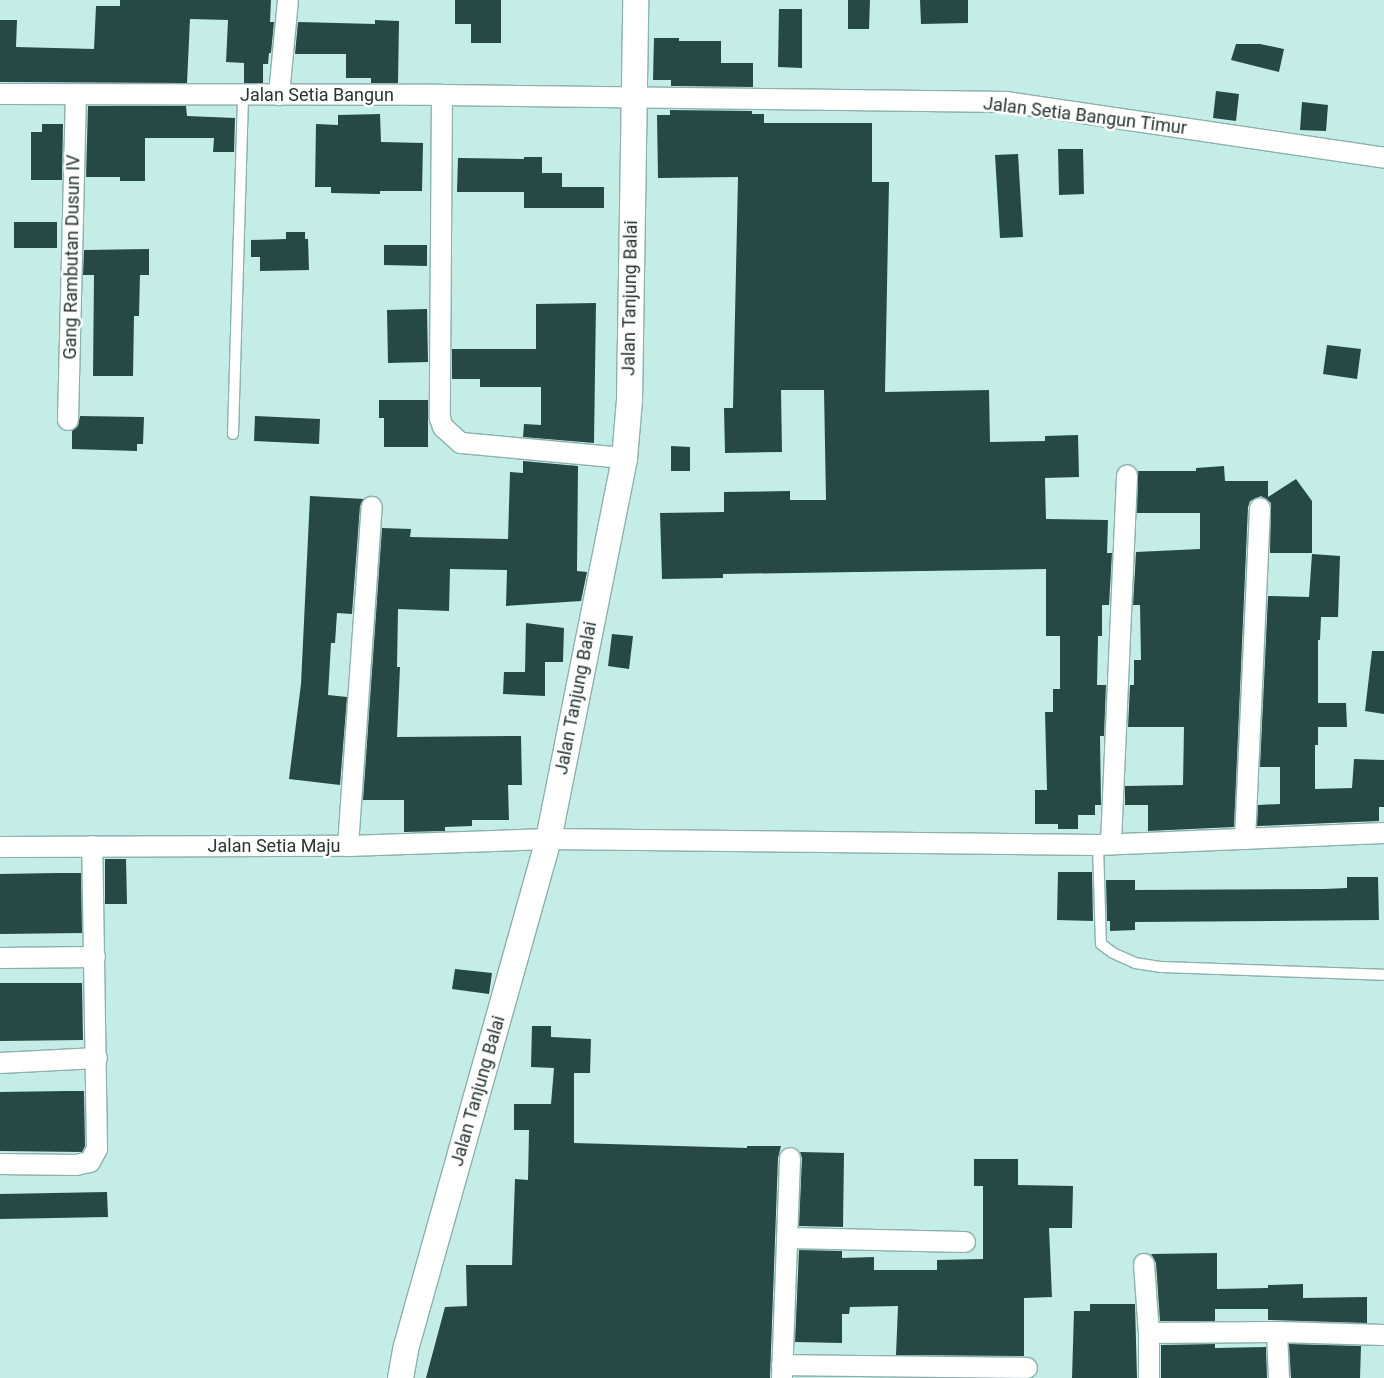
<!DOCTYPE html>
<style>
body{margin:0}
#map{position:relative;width:1384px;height:1378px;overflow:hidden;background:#c5ede8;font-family:Roboto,sans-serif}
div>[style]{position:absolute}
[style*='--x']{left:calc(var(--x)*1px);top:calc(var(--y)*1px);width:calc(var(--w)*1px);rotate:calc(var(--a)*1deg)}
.building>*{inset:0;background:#264945}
.roads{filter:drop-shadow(1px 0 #8bb1ac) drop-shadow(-1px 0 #8bb1ac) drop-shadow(0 1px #8bb1ac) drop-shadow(0 -1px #8bb1ac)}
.service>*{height:10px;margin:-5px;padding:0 5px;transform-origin:5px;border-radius:5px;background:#fff}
.minor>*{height:20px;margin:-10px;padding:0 10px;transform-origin:10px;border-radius:10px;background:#fff}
.tertiary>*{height:25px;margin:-12.5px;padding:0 12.5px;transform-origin:12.5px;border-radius:12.5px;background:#fff}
span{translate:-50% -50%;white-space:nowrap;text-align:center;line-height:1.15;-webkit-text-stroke:5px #fff;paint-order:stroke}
.street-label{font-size:18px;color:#263533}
</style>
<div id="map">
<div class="building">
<div style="clip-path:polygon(120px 0,271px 0,270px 22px,274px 22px,271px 53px,269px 53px,268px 64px,263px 64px,263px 83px,244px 83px,244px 63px,226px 62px,228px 20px,190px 19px,187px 83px,0 82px,0 20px,17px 20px,16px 47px,94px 49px,96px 6px,120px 6px)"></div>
<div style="clip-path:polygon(455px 0,501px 0,501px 43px,471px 43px,471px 24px,455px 24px)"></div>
<div style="clip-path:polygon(848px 0,870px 0,869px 29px,848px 29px)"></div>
<div style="clip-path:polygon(920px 0,968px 0,968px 23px,921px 24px)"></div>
<div style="clip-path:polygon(779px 9px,802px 9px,802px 68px,778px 67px)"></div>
<div style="clip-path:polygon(375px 20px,399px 21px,398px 83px,371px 83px,371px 78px,346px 78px,346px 54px,295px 54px,298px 22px,375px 24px)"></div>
<div style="clip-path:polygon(654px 38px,679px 38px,679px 41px,721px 41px,721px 63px,753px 63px,753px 87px,671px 86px,671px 80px,653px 80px)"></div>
<div style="clip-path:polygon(1236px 44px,1260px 44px,1284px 49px,1279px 72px,1231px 60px)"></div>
<div style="clip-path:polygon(1216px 91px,1239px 94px,1236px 121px,1213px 118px)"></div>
<div style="clip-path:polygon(1302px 102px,1328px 105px,1326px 131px,1300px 130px)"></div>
<div style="clip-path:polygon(88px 106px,186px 106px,187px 116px,235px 118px,234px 152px,213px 152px,214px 138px,145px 138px,145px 181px,120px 181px,120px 177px,86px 177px)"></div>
<div style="clip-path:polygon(670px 110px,752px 111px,752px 114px,764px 114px,764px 123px,872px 123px,872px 182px,889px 182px,885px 392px,989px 390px,990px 442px,1045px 441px,1045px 436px,1078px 435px,1079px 477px,1045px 478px,1046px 519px,1108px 520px,1107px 553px,1112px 553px,1109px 605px,1102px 605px,1102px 636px,1098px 636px,1097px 685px,1106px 685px,1104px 736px,1100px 736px,1101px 805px,1095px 805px,1095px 815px,1078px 815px,1078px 829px,1058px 829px,1058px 824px,1035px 824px,1035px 790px,1047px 790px,1045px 712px,1053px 712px,1053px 689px,1060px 689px,1060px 636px,1046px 636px,1046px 569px,723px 574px,723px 578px,662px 579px,660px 513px,724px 512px,724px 492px,790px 491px,790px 500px,826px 500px,824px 390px,781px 390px,782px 452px,725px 453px,724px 408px,733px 408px,738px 177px,658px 178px,657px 115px,670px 115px)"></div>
<div style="clip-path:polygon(380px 114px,381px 142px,423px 143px,422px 191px,380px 191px,380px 194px,331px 193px,331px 187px,315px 187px,316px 124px,338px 125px,338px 115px)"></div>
<div style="clip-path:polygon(42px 124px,63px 124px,62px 180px,31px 180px,31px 132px,42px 132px)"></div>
<div style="clip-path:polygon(1058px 149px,1083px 149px,1084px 194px,1059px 195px)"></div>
<div style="clip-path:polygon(1018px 154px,1023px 237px,1000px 238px,995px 155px)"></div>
<div style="clip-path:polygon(524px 157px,542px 157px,542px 173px,562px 173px,562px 187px,604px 187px,604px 208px,524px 208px,524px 192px,457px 192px,458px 158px,524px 159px)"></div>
<div style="clip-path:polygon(14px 222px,57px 222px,57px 248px,14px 248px)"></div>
<div style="clip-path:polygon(286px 232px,305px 232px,305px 239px,308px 239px,309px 270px,260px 271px,260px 257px,251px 257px,251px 240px,286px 239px)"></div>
<div style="clip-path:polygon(384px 245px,427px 245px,427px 266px,384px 265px)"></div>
<div style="clip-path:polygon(149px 249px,149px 275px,140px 275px,139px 316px,134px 316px,133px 376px,93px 376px,94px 275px,83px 275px,84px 250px)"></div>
<div style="clip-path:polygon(596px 303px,594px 443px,523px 437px,524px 424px,541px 425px,541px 387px,480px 387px,480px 379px,452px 379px,452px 349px,536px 349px,536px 304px)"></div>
<div style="clip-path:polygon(427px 309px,428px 362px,388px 363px,387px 310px)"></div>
<div style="clip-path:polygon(1327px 345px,1361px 349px,1357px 379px,1323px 374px)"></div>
<div style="clip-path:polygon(379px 400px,428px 400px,428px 447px,384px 447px,384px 418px,379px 418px)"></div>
<div style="clip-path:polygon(80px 416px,144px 417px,143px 444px,137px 444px,137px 451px,72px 449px,72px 431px,78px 426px)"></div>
<div style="clip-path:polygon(255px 416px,320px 419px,319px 444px,254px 441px)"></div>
<div style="clip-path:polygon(671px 446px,690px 447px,690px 471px,671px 471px)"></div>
<div style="clip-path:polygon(523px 461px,578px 466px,577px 571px,587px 572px,581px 601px,506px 606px,507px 570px,450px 569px,449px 611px,398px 609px,397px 667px,400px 667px,397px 737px,521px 736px,522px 785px,508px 785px,509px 820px,472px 820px,472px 826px,445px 827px,445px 831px,404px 832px,404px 800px,363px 800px,382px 528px,411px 529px,410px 537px,508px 539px,510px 472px,523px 473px)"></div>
<div style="clip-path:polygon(1224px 466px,1225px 481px,1268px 481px,1268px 497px,1296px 479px,1312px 501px,1312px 553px,1270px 553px,1271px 503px,1261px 496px,1250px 501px,1248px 507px,1234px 827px,1148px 831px,1148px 805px,1125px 805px,1125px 786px,1183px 785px,1184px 727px,1128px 727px,1130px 685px,1134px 685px,1134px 660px,1141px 660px,1140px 605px,1133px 605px,1136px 552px,1200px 549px,1200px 513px,1137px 513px,1138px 471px,1196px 471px,1196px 468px)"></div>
<div style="clip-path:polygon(310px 496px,364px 499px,360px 506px,352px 614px,337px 613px,335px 643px,331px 643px,328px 695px,347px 697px,340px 785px,289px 779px,301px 684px)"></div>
<div style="clip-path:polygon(1312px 554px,1340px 556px,1338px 617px,1321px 617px,1320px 640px,1318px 640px,1318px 703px,1346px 703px,1347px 727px,1318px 727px,1318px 745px,1315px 745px,1315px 789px,1352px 788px,1354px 759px,1384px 760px,1384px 807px,1379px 807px,1379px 821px,1257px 826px,1258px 805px,1280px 804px,1280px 767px,1260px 767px,1268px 596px,1309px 597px)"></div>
<div style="clip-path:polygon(526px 623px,564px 628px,563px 662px,545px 662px,545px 696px,503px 694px,504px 672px,525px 672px)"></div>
<div style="clip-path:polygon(612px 634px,633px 636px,629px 669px,608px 666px)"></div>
<div style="clip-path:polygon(1372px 651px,1384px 651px,1384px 714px,1365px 711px)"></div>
<div style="clip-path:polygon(105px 859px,126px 859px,127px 904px,105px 904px)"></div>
<div style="clip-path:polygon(1058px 872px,1092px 872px,1093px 921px,1057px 920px)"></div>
<div style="clip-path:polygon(57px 873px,81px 873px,82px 933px,0 934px,0 874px)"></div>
<div style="clip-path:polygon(1347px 877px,1378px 877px,1379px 920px,1135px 922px,1135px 930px,1110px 931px,1110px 921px,1107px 921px,1106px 880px,1135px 880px,1135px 890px,1324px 889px,1347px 888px)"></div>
<div style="clip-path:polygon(455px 969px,492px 973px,489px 994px,452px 989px)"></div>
<div style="clip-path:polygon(0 983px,82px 983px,83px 1040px,0 1041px)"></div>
<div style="clip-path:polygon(532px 1026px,551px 1026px,551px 1037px,591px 1039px,590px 1073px,574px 1073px,574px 1143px,747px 1148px,747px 1146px,781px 1146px,778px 1158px,770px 1378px,426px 1378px,445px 1307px,467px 1306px,466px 1265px,512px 1265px,515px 1179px,528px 1180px,529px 1130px,514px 1130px,514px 1104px,551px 1104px,554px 1068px,531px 1067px)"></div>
<div style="clip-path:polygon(67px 1091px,84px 1091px,85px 1146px,82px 1152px,0 1151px,0 1092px)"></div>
<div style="clip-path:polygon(800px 1152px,844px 1153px,843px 1227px,799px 1226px,802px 1158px)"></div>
<div style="clip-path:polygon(974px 1159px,1018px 1159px,1018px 1185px,1073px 1186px,1072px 1228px,1049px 1228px,1052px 1297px,1024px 1298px,1024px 1356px,896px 1355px,898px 1306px,850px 1307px,849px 1314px,842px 1314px,842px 1343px,795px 1342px,799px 1250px,842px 1251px,842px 1258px,874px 1257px,874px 1270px,937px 1270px,937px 1260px,983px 1259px,983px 1186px,974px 1186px)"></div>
<div style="clip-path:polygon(107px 1192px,108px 1217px,0 1219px,0 1194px)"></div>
<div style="clip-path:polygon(1217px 1253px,1217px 1289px,1268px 1288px,1268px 1285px,1303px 1284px,1303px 1298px,1367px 1297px,1367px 1323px,1268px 1320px,1268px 1309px,1215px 1309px,1215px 1321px,1160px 1321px,1156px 1263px,1151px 1254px)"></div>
<div style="clip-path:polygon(1090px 1304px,1135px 1304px,1137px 1378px,1072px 1378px,1074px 1311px,1090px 1311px)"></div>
<div style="clip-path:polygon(1215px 1344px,1215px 1348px,1266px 1347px,1267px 1378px,1161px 1378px,1161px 1345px)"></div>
<div style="clip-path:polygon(1289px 1344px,1361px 1346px,1360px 1378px,1291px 1378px)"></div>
</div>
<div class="roads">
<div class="service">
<div style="--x:233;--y:434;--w:338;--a:-88.3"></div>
<div style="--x:1098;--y:845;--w:99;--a:88.3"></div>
<div style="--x:1101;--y:944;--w:15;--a:37"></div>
<div style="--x:1113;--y:953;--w:24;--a:24"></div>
<div style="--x:1135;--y:963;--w:25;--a:9"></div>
<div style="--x:1160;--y:967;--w:224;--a:2"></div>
</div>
<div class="minor">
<div style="--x:0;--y:94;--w:442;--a:0.1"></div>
<div style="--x:442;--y:95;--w:565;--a:0.71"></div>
<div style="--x:1007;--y:102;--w:381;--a:8.4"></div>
<div style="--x:279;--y:95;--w:95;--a:-84.6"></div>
<div style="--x:442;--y:95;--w:323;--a:90.4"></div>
<div style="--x:440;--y:418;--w:9;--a:72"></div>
<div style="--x:443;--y:427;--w:24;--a:42"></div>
<div style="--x:461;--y:443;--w:164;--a:5.3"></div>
<div style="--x:68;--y:420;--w:326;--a:-88.6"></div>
<div style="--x:1245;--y:839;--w:331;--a:-87.4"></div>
<div style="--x:1111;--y:843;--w:368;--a:-87.5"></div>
<div style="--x:348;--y:846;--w:340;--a:-86"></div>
<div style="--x:0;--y:847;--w:348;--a:-0.2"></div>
<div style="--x:348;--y:846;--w:200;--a:-2"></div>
<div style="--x:548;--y:839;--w:550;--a:0.63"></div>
<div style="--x:1098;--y:845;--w:286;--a:-2.4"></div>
<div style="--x:0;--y:958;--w:95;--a:-0.6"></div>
<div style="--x:0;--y:1063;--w:97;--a:-3"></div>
<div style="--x:0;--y:1164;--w:76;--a:0.8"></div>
<div style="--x:76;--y:1165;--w:14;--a:-12"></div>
<div style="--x:90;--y:1162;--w:15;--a:-62"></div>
<div style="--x:97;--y:1149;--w:303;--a:-90.9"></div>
<div style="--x:789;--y:1238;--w:176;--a:1.3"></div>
<div style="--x:1144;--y:1264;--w:69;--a:85.9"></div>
<div style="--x:1277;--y:1332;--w:46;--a:87.5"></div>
<div style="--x:782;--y:1365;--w:245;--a:0.7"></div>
<div style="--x:782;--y:1378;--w:220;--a:-87.9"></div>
<div style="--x:1149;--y:1378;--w:45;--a:-90"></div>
<div style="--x:1149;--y:1333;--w:128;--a:-0.4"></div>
<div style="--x:1277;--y:1332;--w:107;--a:1.6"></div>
</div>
<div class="tertiary">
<div style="--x:400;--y:1378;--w:29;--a:-80"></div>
<div style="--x:405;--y:1349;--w:530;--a:-74.34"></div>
<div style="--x:548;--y:839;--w:389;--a:-78.7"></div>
<div style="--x:624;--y:458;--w:58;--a:-85.1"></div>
<div style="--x:629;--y:400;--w:400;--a:-89.1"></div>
</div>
</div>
<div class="street-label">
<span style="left:317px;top:95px">Jalan Setia Bangun</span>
<span style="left:1085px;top:116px;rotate:7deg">Jalan Setia Bangun Timur</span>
<span style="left:72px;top:257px;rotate:-89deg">Gang Rambutan Dusun IV</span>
<span style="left:630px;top:298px;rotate:-89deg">Jalan Tanjung Balai</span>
<span style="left:576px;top:698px;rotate:-79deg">Jalan Tanjung Balai</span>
<span style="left:274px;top:846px">Jalan Setia Maju</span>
<span style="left:478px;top:1091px;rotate:-74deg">Jalan Tanjung Balai</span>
</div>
</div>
